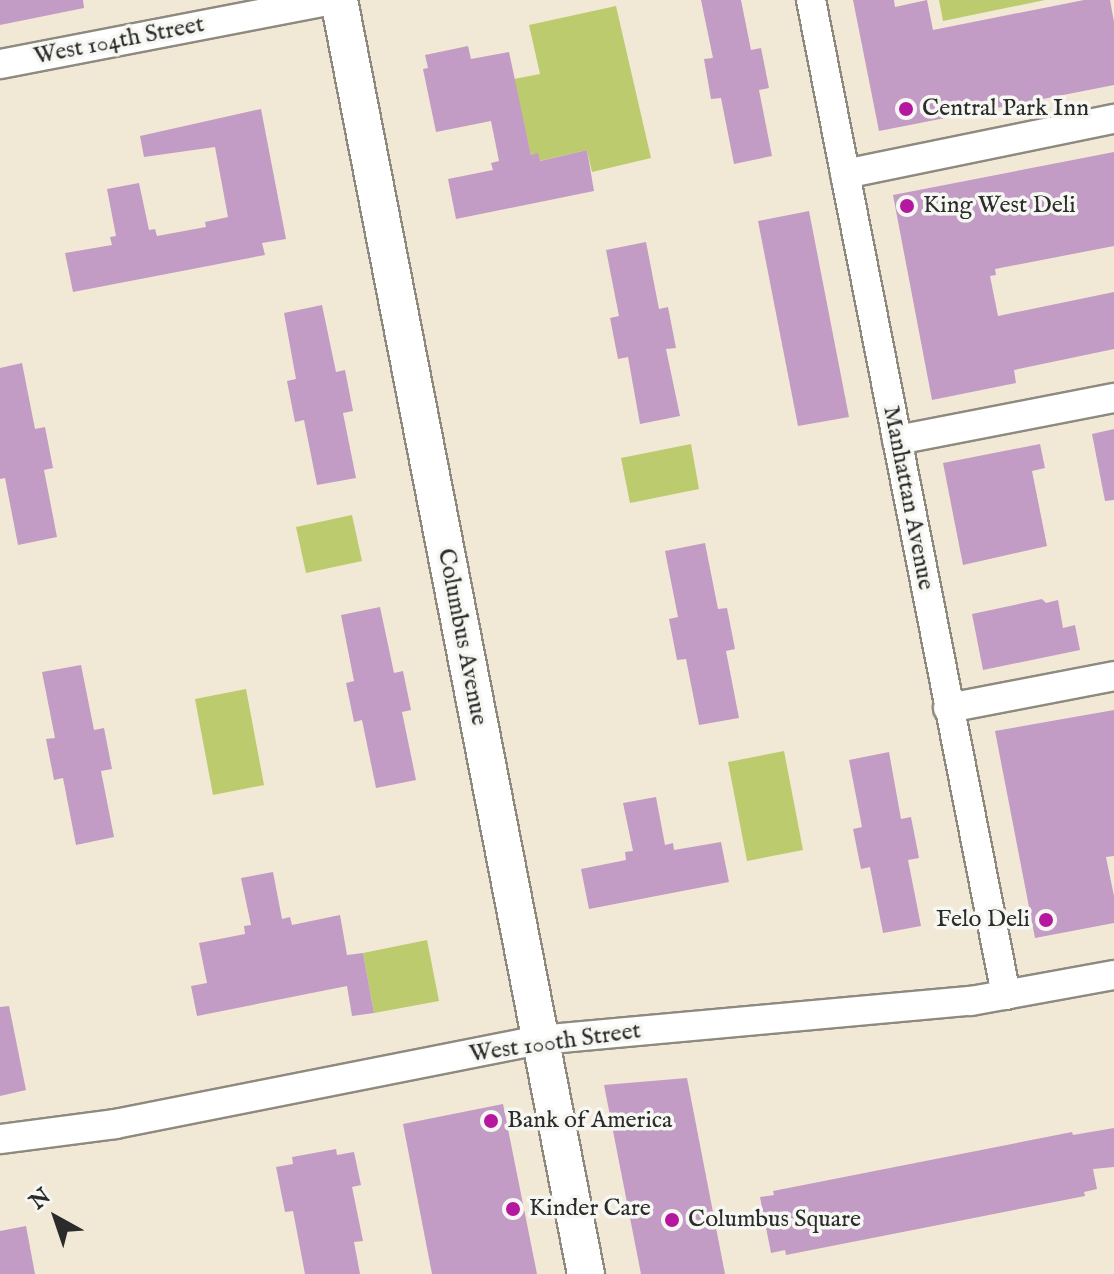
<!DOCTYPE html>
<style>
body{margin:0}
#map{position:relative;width:1114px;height:1274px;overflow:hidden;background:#f1e9d5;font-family:"IM FELL English",serif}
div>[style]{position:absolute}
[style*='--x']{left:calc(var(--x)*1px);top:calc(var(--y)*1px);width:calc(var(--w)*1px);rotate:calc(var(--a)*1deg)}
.green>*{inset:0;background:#bccb6d}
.building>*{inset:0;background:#c29cc4}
.roads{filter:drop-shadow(2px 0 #8e8a80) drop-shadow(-2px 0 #8e8a80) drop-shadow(0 2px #8e8a80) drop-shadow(0 -2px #8e8a80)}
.minor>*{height:28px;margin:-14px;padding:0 14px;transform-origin:14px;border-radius:14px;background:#fff}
.major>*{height:36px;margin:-18px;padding:0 18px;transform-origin:18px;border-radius:18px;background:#fff}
.dots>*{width:22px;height:22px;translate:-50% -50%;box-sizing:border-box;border:4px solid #f6f6f2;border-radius:50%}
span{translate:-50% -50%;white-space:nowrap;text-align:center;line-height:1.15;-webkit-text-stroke:7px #f6f6f2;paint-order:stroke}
.street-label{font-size:24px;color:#2b2b2b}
.poi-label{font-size:24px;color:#2b2b2b}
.left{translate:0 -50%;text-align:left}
.right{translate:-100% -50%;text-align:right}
.north{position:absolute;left:16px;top:1178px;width:80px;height:80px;-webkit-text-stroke:6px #f6f6f2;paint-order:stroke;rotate:320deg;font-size:22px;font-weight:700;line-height:32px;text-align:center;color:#2b2b2b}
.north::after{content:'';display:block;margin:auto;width:28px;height:36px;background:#2b2b2b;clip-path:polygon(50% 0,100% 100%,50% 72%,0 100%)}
</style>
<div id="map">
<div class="green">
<div style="clip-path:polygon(939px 0,1045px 0,943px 21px)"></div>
<div style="clip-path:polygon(616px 6px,651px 158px,592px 172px,587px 150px,539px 161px,538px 154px,531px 155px,514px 79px,540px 74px,529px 25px)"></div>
<div style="clip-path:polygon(691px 444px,699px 489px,630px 503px,621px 458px)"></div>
<div style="clip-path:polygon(352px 515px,362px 561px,306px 573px,296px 527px)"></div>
<div style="clip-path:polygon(246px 689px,264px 785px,213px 795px,195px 699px)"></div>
<div style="clip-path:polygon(784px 751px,803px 850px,747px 861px,728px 762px)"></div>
<div style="clip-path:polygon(427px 940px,439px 1001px,374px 1013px,363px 953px)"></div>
</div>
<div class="building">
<div style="clip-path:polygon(0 0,83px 0,84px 8px,0 25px)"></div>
<div style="clip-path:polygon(701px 0,741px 0,751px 50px,761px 48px,769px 88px,759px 90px,772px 156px,734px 164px,721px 98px,711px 99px,704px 59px,713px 58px)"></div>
<div style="clip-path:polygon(853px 0,894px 0,895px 7px,927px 0,933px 30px,1084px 0,1110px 0,1114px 22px,1114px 85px,879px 131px)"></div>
<div style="clip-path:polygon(468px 46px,471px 59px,509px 52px,531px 155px,538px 153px,540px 161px,587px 150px,594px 191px,456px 219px,448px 179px,493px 170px,491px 163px,499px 161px,491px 121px,436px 132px,423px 69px,428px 68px,425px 55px)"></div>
<div style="clip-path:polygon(261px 109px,286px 239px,262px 243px,265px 255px,73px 292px,65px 253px,112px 245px,110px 237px,116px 236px,107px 189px,139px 183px,149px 230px,155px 229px,157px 236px,206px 227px,205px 222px,228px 217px,215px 147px,144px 157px,140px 136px)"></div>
<div style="clip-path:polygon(1114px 152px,1114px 246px,995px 269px,996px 275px,990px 276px,998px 316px,1114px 292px,1114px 349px,1014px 370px,1016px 383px,932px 400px,893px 195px)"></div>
<div style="clip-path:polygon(809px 211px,849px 417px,798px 426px,758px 221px)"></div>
<div style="clip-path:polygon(646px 242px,659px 309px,668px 307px,676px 348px,666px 349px,680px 416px,640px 424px,628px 357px,618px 359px,610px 318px,619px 316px,606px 250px)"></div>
<div style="clip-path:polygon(322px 305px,336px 372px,345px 370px,353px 411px,343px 413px,356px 478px,317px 485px,304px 420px,295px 422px,287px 381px,296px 379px,284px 313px)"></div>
<div style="clip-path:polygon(22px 363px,35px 429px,45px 427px,53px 468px,44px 470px,57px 537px,18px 545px,5px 478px,0 479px,0 368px)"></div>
<div style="clip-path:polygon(1114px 429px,1114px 500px,1105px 501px,1092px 434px)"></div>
<div style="clip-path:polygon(1040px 444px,1045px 468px,1032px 471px,1047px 546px,963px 565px,943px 463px)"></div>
<div style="clip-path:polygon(705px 543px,718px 609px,727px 608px,735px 649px,726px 651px,739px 718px,699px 725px,686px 659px,677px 660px,669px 619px,678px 617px,665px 551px)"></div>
<div style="clip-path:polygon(1042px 599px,1046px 603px,1058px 600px,1063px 628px,1075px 625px,1080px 650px,983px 670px,972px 614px)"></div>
<div style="clip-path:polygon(380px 607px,394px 673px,403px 671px,411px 710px,402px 712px,416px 780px,376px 788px,362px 720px,354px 722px,346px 683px,354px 681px,341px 615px)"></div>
<div style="clip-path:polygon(81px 665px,94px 730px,104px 728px,112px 769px,101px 771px,114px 837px,76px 845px,63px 778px,54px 780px,46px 739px,55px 738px,42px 672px)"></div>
<div style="clip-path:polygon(1114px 710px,1114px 856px,1106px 857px,1114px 896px,1114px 923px,1035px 938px,995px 731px)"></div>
<div style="clip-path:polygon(889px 752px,901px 819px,911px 817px,919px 858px,908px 860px,921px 926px,883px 933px,870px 867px,861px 869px,853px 829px,862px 827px,849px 760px)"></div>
<div style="clip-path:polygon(656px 797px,665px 845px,673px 843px,674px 850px,721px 842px,729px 882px,589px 909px,581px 869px,626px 860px,625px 852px,633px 851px,623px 803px)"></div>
<div style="clip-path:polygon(273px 872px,282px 919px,290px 917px,292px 925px,340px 915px,347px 955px,363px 953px,374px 1013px,352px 1016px,347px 986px,197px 1016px,191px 986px,207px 983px,199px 943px,245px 934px,244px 926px,251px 925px,241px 878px)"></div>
<div style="clip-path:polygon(9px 1006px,26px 1090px,0 1096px,0 1007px)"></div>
<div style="clip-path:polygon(687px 1078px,725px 1274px,641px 1274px,604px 1085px)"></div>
<div style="clip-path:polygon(503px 1104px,537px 1274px,432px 1274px,403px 1124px)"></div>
<div style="clip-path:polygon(1114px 1128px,1114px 1167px,1093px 1169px,1097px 1189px,1084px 1192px,1085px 1196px,786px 1255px,785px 1250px,771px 1253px,760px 1197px,774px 1195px,773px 1191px,1072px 1132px,1073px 1135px)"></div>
<div style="clip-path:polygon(336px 1149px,337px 1155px,354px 1152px,361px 1185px,352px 1187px,363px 1241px,354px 1242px,360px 1274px,305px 1274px,293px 1211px,285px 1212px,276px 1167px,293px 1164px,292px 1157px)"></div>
<div style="clip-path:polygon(26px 1226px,35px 1274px,0 1274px,0 1231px)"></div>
</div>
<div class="roads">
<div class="minor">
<div style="--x:811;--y:0;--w:1014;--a:78.91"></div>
<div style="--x:0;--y:64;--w:339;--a:-10.9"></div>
<div style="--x:845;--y:174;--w:275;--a:-11.6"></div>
<div style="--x:897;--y:440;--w:221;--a:-11"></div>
<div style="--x:948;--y:708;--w:169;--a:-10.9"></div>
<div style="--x:0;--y:1139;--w:116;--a:-7.4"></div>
<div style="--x:115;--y:1124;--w:432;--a:-11.2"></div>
<div style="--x:539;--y:1040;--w:434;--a:-5.2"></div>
<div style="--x:971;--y:1001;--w:145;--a:-10.3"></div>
</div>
<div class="major">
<div style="--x:339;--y:0;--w:1298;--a:79.03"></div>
</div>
</div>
<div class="dots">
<div style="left:906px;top:109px;background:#b5179e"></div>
<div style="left:907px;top:206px;background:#b5179e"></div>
<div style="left:1046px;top:920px;background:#b5179e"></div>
<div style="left:491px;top:1121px;background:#b5179e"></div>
<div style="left:513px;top:1209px;background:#b5179e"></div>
<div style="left:672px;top:1220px;background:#b5179e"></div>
</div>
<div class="street-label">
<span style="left:119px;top:41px;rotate:-11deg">West 104th Street</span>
<span style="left:908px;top:498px;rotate:79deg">Manhattan Avenue</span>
<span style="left:462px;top:637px;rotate:79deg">Columbus Avenue</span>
<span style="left:555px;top:1043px;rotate:-8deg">West 100th Street</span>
</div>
<div class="poi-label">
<span class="left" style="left:922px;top:109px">Central Park Inn</span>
<span class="left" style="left:923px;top:206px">King West Deli</span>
<span class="right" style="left:1030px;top:920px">Felo Deli</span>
<span class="left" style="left:507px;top:1121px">Bank of America</span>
<span class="left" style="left:529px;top:1209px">Kinder Care</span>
<span class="left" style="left:688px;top:1220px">Columbus Square</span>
</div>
<div class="north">N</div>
</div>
